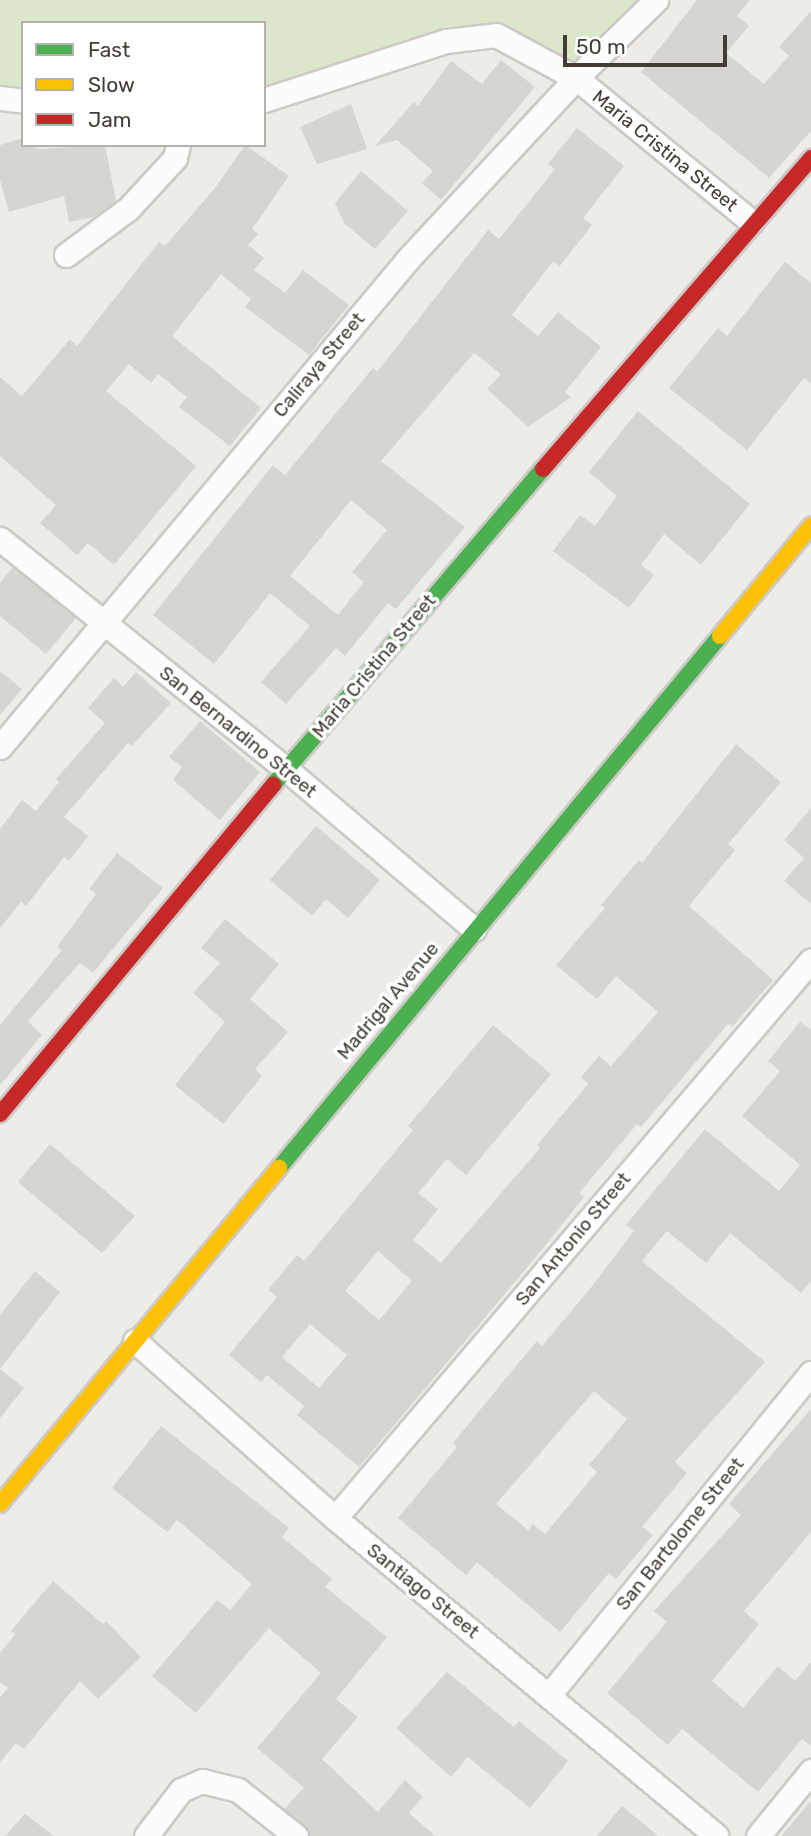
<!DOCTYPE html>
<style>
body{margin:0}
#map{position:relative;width:811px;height:1836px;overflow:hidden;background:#eeece9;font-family:Rubik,sans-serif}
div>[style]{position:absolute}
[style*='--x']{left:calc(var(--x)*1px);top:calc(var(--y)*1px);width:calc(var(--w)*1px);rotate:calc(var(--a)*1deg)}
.green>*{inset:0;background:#dbe6cb}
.building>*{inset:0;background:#d7d5d1}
.roads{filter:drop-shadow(2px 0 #cccac6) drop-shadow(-2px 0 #cccac6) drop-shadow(0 2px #cccac6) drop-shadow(0 -2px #cccac6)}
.street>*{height:23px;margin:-11.5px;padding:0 11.5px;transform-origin:11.5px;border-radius:11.5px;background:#fcfcfc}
.fast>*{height:16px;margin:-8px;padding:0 8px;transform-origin:8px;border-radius:8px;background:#4caf50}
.slow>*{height:16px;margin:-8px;padding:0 8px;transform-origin:8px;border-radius:8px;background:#ffc107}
.jam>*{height:16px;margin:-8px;padding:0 8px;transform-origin:8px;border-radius:8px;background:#c62828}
span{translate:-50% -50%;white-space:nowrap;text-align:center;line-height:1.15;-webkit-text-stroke:7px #fff;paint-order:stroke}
.street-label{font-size:19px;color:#423e36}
.legend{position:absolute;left:21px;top:21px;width:245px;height:126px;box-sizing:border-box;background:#fff;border:2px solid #b3b2af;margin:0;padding:9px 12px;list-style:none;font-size:21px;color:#423e36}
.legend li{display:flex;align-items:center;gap:14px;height:35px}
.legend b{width:35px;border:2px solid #b3b2af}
.scale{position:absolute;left:563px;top:35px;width:164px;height:32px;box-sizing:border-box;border:4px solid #423e36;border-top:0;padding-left:9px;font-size:21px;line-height:24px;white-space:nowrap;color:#423e36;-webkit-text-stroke:5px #fff;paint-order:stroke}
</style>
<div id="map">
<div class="green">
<div style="clip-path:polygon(0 0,654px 0,573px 76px,497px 34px,448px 26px,264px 88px,264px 23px,23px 23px,23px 89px,0 88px)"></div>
</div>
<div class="building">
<div style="clip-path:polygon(697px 0,750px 0,737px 16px,749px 26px,726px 53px,764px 84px,789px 56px,779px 47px,811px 11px,811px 131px,769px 178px,641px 72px)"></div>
<div style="clip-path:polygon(501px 60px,535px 87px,441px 200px,422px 183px,433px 171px,397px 140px,375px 146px,414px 102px,418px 106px,451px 61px,482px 84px)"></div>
<div style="clip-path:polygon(351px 104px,367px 149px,317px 164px,300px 127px)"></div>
<div style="clip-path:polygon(evenodd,577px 128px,624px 166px,583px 218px,592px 225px,560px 266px,553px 261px,512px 315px,538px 336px,558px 312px,601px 347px,565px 392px,571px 397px,528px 427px,487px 389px,501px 374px,474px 353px,381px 461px,465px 527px,434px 564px,396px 609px,388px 603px,345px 656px,336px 648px,286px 704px,261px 682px,310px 626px,270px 593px,214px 664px,153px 615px,273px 465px,285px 475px,373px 368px,377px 372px,488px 230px,499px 239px,555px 169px,548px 164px,577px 128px,351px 500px,387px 530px,352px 572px,364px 582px,338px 615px,290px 576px,351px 500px)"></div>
<div style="clip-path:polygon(23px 138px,23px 145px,40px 149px,105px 145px,116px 201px,94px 217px,69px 222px,64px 196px,9px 212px,0 180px,0 145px)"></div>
<div style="clip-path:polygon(245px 145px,289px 176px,252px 229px,258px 234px,248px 245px,264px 258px,254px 270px,285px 293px,303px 270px,349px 305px,309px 355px,245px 307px,251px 299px,221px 274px,172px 336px,261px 408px,230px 446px,179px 407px,187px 397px,158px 374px,151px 383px,129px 364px,106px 391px,196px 466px,114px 565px,88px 543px,77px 555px,40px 523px,56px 505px,0 456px,0 377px,22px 396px,70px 339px,77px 346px,159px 242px,165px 246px,215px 188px)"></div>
<div style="clip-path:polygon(361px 171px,408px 211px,375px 249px,344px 223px,335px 203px)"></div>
<div style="clip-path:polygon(785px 262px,811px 283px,811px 384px,804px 378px,747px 450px,669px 388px,718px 328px,727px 336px)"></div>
<div style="clip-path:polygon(638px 411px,750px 504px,701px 565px,664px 534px,641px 565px,654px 575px,629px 608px,553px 551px,580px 515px,595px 526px,617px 496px,589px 472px)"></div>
<div style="clip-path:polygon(13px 567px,76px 618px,46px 654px,0 616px,0 583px)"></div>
<div style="clip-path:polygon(0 671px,22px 689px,0 715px)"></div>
<div style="clip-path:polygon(136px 672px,171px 703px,132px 746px,128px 743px,64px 817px,88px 836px,69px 861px,64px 857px,26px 906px,21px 902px,0 928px,0 829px,22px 800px,36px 811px,59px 782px,56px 779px,105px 723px,88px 708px,114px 678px,123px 687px)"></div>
<div style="clip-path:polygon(200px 721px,260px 772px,220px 820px,173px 780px,182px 767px,169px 757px)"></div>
<div style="clip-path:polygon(evenodd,736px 744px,781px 782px,728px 844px,735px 850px,689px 906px,773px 980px,732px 1027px,728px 1024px,641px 1127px,637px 1124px,579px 1193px,584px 1197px,540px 1252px,359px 1467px,297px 1415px,304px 1406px,267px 1375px,261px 1382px,229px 1355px,277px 1297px,268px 1290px,297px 1255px,304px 1261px,413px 1130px,408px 1126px,493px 1025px,551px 1074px,466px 1175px,447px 1159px,418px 1193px,438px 1209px,413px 1240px,441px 1263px,540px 1148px,537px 1145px,588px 1084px,581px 1077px,599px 1056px,611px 1066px,658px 1012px,616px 976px,597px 999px,556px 965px,605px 908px,601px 905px,639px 860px,642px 863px,736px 744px,378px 1251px,412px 1281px,379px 1320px,345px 1291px,378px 1251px,736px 744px,310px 1324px,347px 1355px,319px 1388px,282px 1357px,310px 1324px)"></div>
<div style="clip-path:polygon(811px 808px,811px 904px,784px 881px,804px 858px,784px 840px)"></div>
<div style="clip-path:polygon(316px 826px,380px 880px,348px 918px,326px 899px,312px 916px,270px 880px)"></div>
<div style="clip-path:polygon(117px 853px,163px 888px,93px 973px,80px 963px,28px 1021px,42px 1035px,0 1085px,0 1025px,62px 950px,57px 947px,96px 894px,89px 889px)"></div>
<div style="clip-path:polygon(225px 919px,279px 964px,250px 999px,288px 1032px,255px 1069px,262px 1076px,223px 1124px,175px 1085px,225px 1022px,193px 993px,220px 963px,201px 948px)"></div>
<div style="clip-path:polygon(evenodd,800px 1022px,811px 1030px,811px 1281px,801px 1293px,730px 1233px,706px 1263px,667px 1231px,642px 1261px,765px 1362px,675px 1462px,687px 1473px,642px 1527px,653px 1535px,616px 1579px,609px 1573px,560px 1632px,477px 1562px,466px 1575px,398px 1518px,457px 1447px,453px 1443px,502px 1383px,537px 1341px,542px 1346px,589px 1290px,634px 1231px,626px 1225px,705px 1129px,779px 1191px,800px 1165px,742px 1116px,780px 1071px,768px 1061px,800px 1022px,594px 1391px,627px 1419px,589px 1465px,597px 1472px,545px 1534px,533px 1524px,528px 1530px,496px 1504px,594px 1391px)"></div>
<div style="clip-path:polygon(50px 1144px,135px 1216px,102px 1253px,18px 1182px)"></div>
<div style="clip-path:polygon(35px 1271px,60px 1292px,0 1369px,24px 1388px,0 1418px,0 1315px)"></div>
<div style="clip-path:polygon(811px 1409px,811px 1532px,744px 1611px,759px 1624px,712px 1681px,743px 1708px,778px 1666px,795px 1681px,811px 1662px,811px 1746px,802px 1739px,758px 1792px,682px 1729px,668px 1745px,607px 1693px,667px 1622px,654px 1611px,741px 1515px,729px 1504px)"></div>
<div style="clip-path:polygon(161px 1426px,289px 1528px,282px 1537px,332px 1579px,325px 1587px,387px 1637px,336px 1699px,358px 1717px,322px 1759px,378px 1812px,405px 1780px,423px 1797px,409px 1813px,435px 1836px,310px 1836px,305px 1826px,284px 1809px,304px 1788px,257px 1748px,321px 1673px,269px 1628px,196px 1713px,152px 1676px,217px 1600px,230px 1610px,252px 1584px,177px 1520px,167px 1532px,112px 1488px)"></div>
<div style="clip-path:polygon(53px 1581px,103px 1624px,106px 1621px,141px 1657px,98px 1699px,80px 1681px,24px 1749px,16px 1743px,0 1762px,0 1697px,8px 1688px,0 1682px,0 1653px,15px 1634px,11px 1631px)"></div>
<div style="clip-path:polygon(447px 1672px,514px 1727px,519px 1721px,568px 1761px,530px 1808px,468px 1757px,451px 1777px,396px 1728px)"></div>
<div style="clip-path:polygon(811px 1801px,811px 1836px,781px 1836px)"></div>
<div style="clip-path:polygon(622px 1806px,658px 1836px,597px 1836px)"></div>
<div style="clip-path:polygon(25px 1814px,54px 1836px,5px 1836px)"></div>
</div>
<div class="roads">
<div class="street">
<div style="--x:0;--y:98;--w:23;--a:7"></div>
<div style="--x:264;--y:100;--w:191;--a:-18"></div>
<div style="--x:446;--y:41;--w:50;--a:-6.8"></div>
<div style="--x:496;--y:35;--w:91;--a:28.3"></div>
<div style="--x:576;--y:78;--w:227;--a:39.3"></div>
<div style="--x:66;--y:255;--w:77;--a:-36.6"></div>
<div style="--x:128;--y:209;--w:69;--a:-47.3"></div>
<div style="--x:175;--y:158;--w:13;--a:-77"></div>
<div style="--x:0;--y:539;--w:367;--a:38.8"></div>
<div style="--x:286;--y:769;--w:247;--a:40.4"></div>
<div style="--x:0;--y:747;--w:636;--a:-50.1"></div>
<div style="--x:408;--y:259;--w:247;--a:-47.1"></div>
<div style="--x:576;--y:78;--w:112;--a:-44.3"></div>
<div style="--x:135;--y:1341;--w:267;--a:41.5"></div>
<div style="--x:335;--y:1518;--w:496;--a:39.8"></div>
<div style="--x:335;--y:1518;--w:733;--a:-49.53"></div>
<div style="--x:549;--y:1695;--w:415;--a:-50.9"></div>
<div style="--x:146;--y:1836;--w:58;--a:-52.7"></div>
<div style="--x:181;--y:1790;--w:23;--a:-23"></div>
<div style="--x:202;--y:1781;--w:37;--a:14"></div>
<div style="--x:238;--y:1790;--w:74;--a:38.4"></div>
<div style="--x:758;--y:1836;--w:84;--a:-50.8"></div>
</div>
<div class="fast">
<div style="--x:273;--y:785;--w:416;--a:-49.5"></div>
<div style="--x:279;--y:1168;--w:691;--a:-50.34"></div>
</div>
<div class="slow">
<div style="--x:720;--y:636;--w:143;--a:-50.4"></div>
<div style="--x:0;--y:1504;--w:437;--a:-50.3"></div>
</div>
<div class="jam">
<div style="--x:543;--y:469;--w:411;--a:-49.2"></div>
<div style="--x:0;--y:1114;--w:428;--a:-50.3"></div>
</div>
</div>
<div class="street-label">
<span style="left:665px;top:151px;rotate:39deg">Maria Cristina Street</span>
<span style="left:319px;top:365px;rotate:-50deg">Caliraya Street</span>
<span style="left:374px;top:666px;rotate:-50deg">Maria Cristina Street</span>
<span style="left:238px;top:732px;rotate:39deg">San Bernardino Street</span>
<span style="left:388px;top:1001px;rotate:-50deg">Madrigal Avenue</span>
<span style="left:573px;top:1239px;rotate:-50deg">San Antonio Street</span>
<span style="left:680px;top:1534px;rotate:-51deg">San Bartolome Street</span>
<span style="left:423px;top:1591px;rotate:39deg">Santiago Street</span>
</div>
<ul class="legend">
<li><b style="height:9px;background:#4caf50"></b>Fast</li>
<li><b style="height:9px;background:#ffc107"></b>Slow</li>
<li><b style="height:9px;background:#c62828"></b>Jam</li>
</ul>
<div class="scale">50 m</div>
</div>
